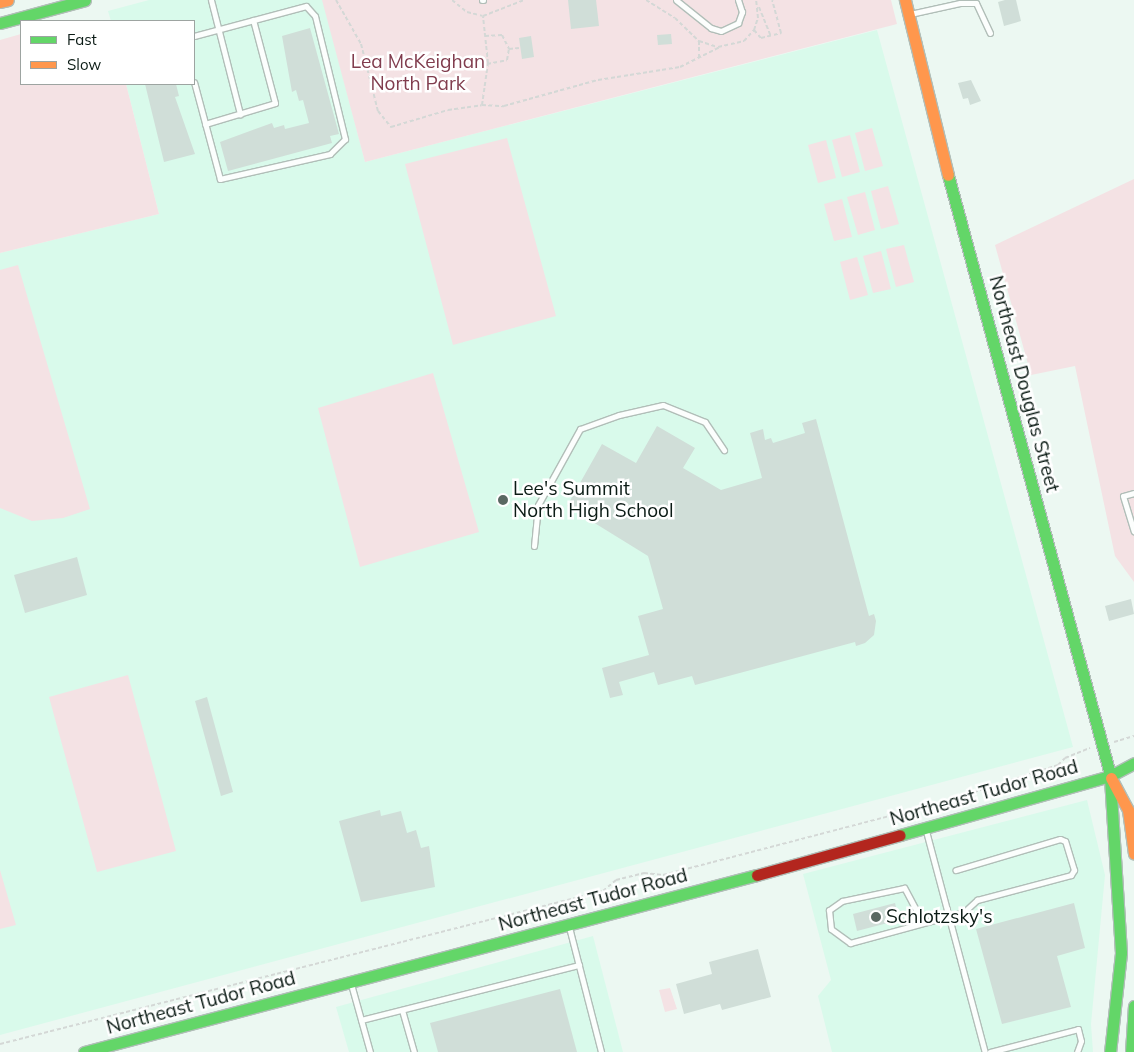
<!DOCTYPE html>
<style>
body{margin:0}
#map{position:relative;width:1134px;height:1052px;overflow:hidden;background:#ecf8f2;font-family:Mulish,sans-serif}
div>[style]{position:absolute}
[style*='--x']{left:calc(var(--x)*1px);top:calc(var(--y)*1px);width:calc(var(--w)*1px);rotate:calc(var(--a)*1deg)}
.built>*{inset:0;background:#d9faeb}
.green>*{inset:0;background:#f4e2e4}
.building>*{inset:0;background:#d0ded8}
.path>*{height:2px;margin-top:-1px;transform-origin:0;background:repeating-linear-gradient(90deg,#d4d8d6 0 4px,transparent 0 6.5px)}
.roads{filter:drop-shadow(1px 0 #b1beb8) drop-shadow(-1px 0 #b1beb8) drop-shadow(0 1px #b1beb8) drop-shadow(0 -1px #b1beb8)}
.lane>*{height:5px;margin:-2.5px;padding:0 2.5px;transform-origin:2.5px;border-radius:2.5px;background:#fcfefd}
.fast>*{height:11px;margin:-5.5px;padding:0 5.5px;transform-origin:5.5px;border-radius:5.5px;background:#63d668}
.slow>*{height:11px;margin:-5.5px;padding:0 5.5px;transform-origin:5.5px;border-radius:5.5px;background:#ff974d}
.jam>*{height:11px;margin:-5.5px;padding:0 5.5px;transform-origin:5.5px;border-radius:5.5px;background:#b3261e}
.dots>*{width:14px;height:14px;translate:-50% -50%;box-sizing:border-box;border:2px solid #fff;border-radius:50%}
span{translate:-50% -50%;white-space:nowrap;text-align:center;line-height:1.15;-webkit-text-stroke:5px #fff;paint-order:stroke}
.park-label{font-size:19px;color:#813d4e}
.street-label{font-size:19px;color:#0b1b15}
.poi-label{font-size:19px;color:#0b1b15}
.left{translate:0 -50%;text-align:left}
.legend{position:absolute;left:20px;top:20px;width:175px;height:65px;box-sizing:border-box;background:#fff;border:1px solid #9da4a1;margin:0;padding:6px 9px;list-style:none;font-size:15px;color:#0b1b15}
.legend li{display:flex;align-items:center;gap:10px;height:25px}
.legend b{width:25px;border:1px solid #9da4a1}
</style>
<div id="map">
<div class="built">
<div style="clip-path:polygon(149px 0,323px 0,365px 162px,877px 30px,1073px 747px,0 1035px,0 253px,159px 214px,126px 84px,194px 84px,194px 21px,111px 21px,108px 11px)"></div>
<div style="clip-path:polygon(1087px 800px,1105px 875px,1091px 1024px,1093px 1052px,832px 1052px,818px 996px,831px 980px,803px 874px)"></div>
<div style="clip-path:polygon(593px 936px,623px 1052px,349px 1052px,336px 1007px)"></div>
</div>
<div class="green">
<div style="clip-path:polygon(322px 0,891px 0,897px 24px,365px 162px)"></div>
<div style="clip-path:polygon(21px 34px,21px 84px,126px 84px,159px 214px,0 253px,0 40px)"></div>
<div style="clip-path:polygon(872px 128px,883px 166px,865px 171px,855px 133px)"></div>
<div style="clip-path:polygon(850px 135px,860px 172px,842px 177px,832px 140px)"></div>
<div style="clip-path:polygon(507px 138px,556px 316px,453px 345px,405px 164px)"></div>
<div style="clip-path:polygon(826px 140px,836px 178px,818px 183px,808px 145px)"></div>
<div style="clip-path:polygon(1134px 179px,1134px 582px,1115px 556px,1075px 366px,1031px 375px,995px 245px)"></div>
<div style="clip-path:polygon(888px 186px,899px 224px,881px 229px,871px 191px)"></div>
<div style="clip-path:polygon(865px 192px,875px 230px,858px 235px,847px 197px)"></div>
<div style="clip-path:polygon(842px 199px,852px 237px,834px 241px,824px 204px)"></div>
<div style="clip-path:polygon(904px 245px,914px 282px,896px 287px,886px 249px)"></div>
<div style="clip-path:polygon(881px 251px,891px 289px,873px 293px,863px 256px)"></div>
<div style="clip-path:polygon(857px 257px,868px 295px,850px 300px,840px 262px)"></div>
<div style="clip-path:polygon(18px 265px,90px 509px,63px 518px,32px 521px,0 508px,0 270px)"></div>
<div style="clip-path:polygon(433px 373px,479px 532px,360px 567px,318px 408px)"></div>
<div style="clip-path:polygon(128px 675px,176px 851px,97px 872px,49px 697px)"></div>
<div style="clip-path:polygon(0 870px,16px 925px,0 929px)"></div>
<div style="clip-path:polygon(670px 988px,677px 1009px,665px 1012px,659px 990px)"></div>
</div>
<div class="building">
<div style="clip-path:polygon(568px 0,596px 0,599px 26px,571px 29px)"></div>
<div style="clip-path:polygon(1005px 0,1016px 0,1021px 21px,1004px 26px,998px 2px)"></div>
<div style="clip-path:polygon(310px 28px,339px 134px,330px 136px,332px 143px,228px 171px,220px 142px,272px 123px,274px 128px,284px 125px,285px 129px,309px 123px,303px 100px,299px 101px,296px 90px,292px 92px,282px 36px)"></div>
<div style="clip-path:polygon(671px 34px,672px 44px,658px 45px,657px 35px)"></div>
<div style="clip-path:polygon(531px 36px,534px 57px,522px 59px,519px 38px)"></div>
<div style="clip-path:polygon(971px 80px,981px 101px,970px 105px,968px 98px,963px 99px,958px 83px)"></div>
<div style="clip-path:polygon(145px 84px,176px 84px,179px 96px,175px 97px,195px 154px,164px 162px)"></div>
<div style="clip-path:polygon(816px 419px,869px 616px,874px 614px,876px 621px,874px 635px,865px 643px,856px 646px,855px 642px,695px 685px,692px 676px,658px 685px,654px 672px,619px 682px,623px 695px,610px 698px,602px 668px,649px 655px,638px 616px,663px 609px,648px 556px,567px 506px,602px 444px,636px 463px,657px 426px,695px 448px,683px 468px,721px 490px,762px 478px,750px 433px,763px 429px,765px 440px,771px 438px,773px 443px,805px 433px,802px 423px)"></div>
<div style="clip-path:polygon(77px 557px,87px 595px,25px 613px,14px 575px)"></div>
<div style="clip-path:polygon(1131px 599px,1134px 614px,1109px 621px,1105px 606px)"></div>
<div style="clip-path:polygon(207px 697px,233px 792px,221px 796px,195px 701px)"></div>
<div style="clip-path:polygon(380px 810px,381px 816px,401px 811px,407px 833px,416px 830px,421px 848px,429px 846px,435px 887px,361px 902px,339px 821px)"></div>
<div style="clip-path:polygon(895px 903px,899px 920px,857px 931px,853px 914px)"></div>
<div style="clip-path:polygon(1074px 903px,1085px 948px,1057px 956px,1071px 1007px,1002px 1024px,976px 929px)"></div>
<div style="clip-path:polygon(758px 949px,771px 997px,722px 1010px,720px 1004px,684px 1014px,676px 984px,712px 974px,709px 962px)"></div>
<div style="clip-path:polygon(560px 989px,577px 1052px,438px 1052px,430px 1023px)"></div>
</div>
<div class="path">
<div style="--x:336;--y:0;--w:51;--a:60.4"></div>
<div style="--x:361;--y:44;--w:69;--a:75.8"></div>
<div style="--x:378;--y:111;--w:21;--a:51"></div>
<div style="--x:391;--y:127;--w:59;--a:-16.6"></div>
<div style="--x:448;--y:110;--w:34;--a:-8"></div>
<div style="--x:482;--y:105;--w:22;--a:3"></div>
<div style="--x:504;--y:106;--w:98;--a:-15.5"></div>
<div style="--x:598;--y:80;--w:83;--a:-9"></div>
<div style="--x:680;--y:67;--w:45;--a:-26.6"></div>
<div style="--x:452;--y:0;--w:19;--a:39"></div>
<div style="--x:467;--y:12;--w:16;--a:14"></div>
<div style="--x:483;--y:16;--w:44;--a:-21.3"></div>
<div style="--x:646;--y:0;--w:34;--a:32"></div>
<div style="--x:675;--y:18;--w:33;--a:44"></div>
<div style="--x:699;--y:41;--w:20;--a:18"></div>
<div style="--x:718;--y:47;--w:27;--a:-13"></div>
<div style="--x:744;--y:41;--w:15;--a:-48"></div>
<div style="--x:754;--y:30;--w:13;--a:-72"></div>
<div style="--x:758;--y:18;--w:18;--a:-96"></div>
<div style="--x:759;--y:7;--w:32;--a:68"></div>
<div style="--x:754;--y:30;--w:11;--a:49"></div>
<div style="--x:761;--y:38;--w:21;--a:-14"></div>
<div style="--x:781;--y:33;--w:34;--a:-105"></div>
<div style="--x:485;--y:36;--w:17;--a:-3"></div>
<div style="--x:502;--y:35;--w:16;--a:63"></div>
<div style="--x:509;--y:49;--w:10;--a:-6"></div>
<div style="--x:699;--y:41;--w:17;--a:90"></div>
<div style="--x:487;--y:64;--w:20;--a:-11"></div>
<div style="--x:507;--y:60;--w:11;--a:-80"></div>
<div style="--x:482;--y:105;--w:42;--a:-81.9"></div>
<div style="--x:488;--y:63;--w:47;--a:-96.1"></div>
<div style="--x:1114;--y:742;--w:21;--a:-17"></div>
<div style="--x:0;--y:1044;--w:622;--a:-14.24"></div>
<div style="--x:603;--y:891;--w:17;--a:-40"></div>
<div style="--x:616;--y:880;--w:29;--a:-14"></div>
<div style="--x:644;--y:873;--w:19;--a:6"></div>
<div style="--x:663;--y:875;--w:289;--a:-14.6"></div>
<div style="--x:943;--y:802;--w:121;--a:-17.8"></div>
<div style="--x:1058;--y:765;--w:10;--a:-45"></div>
<div style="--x:1065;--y:758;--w:27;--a:-22"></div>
</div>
<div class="roads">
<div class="lane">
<div style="--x:211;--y:0;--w:118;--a:75.7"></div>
<div style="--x:482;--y:0;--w:1;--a:0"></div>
<div style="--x:676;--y:0;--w:45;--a:38.7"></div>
<div style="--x:711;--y:28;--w:10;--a:17"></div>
<div style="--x:721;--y:31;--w:19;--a:-25"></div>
<div style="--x:738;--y:23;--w:12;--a:-70"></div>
<div style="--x:742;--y:12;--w:13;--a:-108"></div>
<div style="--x:910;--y:14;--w:51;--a:-12.4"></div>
<div style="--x:960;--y:3;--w:16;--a:0"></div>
<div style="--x:976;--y:3;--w:33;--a:65"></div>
<div style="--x:194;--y:36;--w:116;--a:-15"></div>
<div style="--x:306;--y:6;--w:13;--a:48"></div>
<div style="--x:315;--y:16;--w:127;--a:76.3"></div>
<div style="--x:345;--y:139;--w:21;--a:135"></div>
<div style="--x:330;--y:154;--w:113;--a:167.2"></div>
<div style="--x:220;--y:179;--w:100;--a:-105"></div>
<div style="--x:205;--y:124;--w:73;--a:-16.7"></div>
<div style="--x:275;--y:103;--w:86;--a:-104.8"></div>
<div style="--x:1134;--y:493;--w:11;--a:165"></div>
<div style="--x:1123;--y:496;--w:37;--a:73"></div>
<div style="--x:534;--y:546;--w:41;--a:-84.4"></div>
<div style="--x:538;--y:505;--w:87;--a:-61.1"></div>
<div style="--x:580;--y:429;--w:41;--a:-19.7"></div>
<div style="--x:619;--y:415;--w:45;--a:-12.8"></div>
<div style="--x:663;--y:405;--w:45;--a:22"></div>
<div style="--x:705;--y:422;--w:34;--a:56"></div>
<div style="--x:926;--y:831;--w:229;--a:75.1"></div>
<div style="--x:923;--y:923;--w:40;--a:-118"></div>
<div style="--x:904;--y:888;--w:63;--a:168.2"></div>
<div style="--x:842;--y:901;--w:16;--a:145"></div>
<div style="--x:829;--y:910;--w:19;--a:84"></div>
<div style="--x:831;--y:929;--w:24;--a:36"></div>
<div style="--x:850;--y:943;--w:118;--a:-15.2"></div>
<div style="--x:964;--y:912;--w:18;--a:-43"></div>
<div style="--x:977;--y:900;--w:97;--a:-14.9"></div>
<div style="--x:1071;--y:875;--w:6;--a:-59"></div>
<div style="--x:1074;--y:870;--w:30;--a:-107"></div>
<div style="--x:1065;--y:841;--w:5;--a:-158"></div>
<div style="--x:1060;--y:839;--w:109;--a:163.4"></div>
<div style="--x:569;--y:927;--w:129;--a:75.6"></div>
<div style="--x:351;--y:984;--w:71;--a:74.4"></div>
<div style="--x:402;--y:1010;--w:44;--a:74.1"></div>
<div style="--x:361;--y:1020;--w:225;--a:-14.2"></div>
<div style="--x:990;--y:1052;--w:91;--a:-14.6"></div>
<div style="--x:1078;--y:1029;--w:12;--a:76"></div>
<div style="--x:1081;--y:1041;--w:12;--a:110"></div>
</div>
<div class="fast">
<div style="--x:0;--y:23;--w:88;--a:-15.1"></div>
<div style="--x:948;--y:175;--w:625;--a:74.87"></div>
<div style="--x:1110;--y:778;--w:175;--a:86.4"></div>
<div style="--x:1121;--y:953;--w:100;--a:96.3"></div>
<div style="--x:900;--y:835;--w:218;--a:-15.7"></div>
<div style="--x:1110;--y:776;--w:27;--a:-28"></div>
<div style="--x:84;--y:1052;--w:696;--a:-14.74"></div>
<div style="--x:1131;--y:1052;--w:46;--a:-86.3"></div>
</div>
<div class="slow">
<div style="--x:905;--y:0;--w:180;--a:76.2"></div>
<div style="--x:0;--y:2;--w:8;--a:-14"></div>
<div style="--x:1111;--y:778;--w:36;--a:62"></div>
<div style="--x:1128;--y:810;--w:44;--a:82.2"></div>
</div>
<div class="jam">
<div style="--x:757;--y:875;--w:148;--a:-15.6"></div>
</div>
</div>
<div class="dots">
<div style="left:503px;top:500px;background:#5a6862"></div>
<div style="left:876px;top:917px;background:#5a6862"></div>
</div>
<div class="park-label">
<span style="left:418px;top:73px">Lea McKeighan<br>North Park</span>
</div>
<div class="street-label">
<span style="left:1024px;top:384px;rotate:75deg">Northeast Douglas Street</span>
<span style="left:984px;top:793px;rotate:-16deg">Northeast Tudor Road</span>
<span style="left:593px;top:900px;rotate:-15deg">Northeast Tudor Road</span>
<span style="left:201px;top:1003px;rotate:-15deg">Northeast Tudor Road</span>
</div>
<div class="poi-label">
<span class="left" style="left:513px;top:500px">Lee's Summit<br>North High School</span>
<span class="left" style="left:886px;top:917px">Schlotzsky's</span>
</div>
<ul class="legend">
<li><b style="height:6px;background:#63d668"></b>Fast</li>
<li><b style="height:6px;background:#ff974d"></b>Slow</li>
</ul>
</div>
